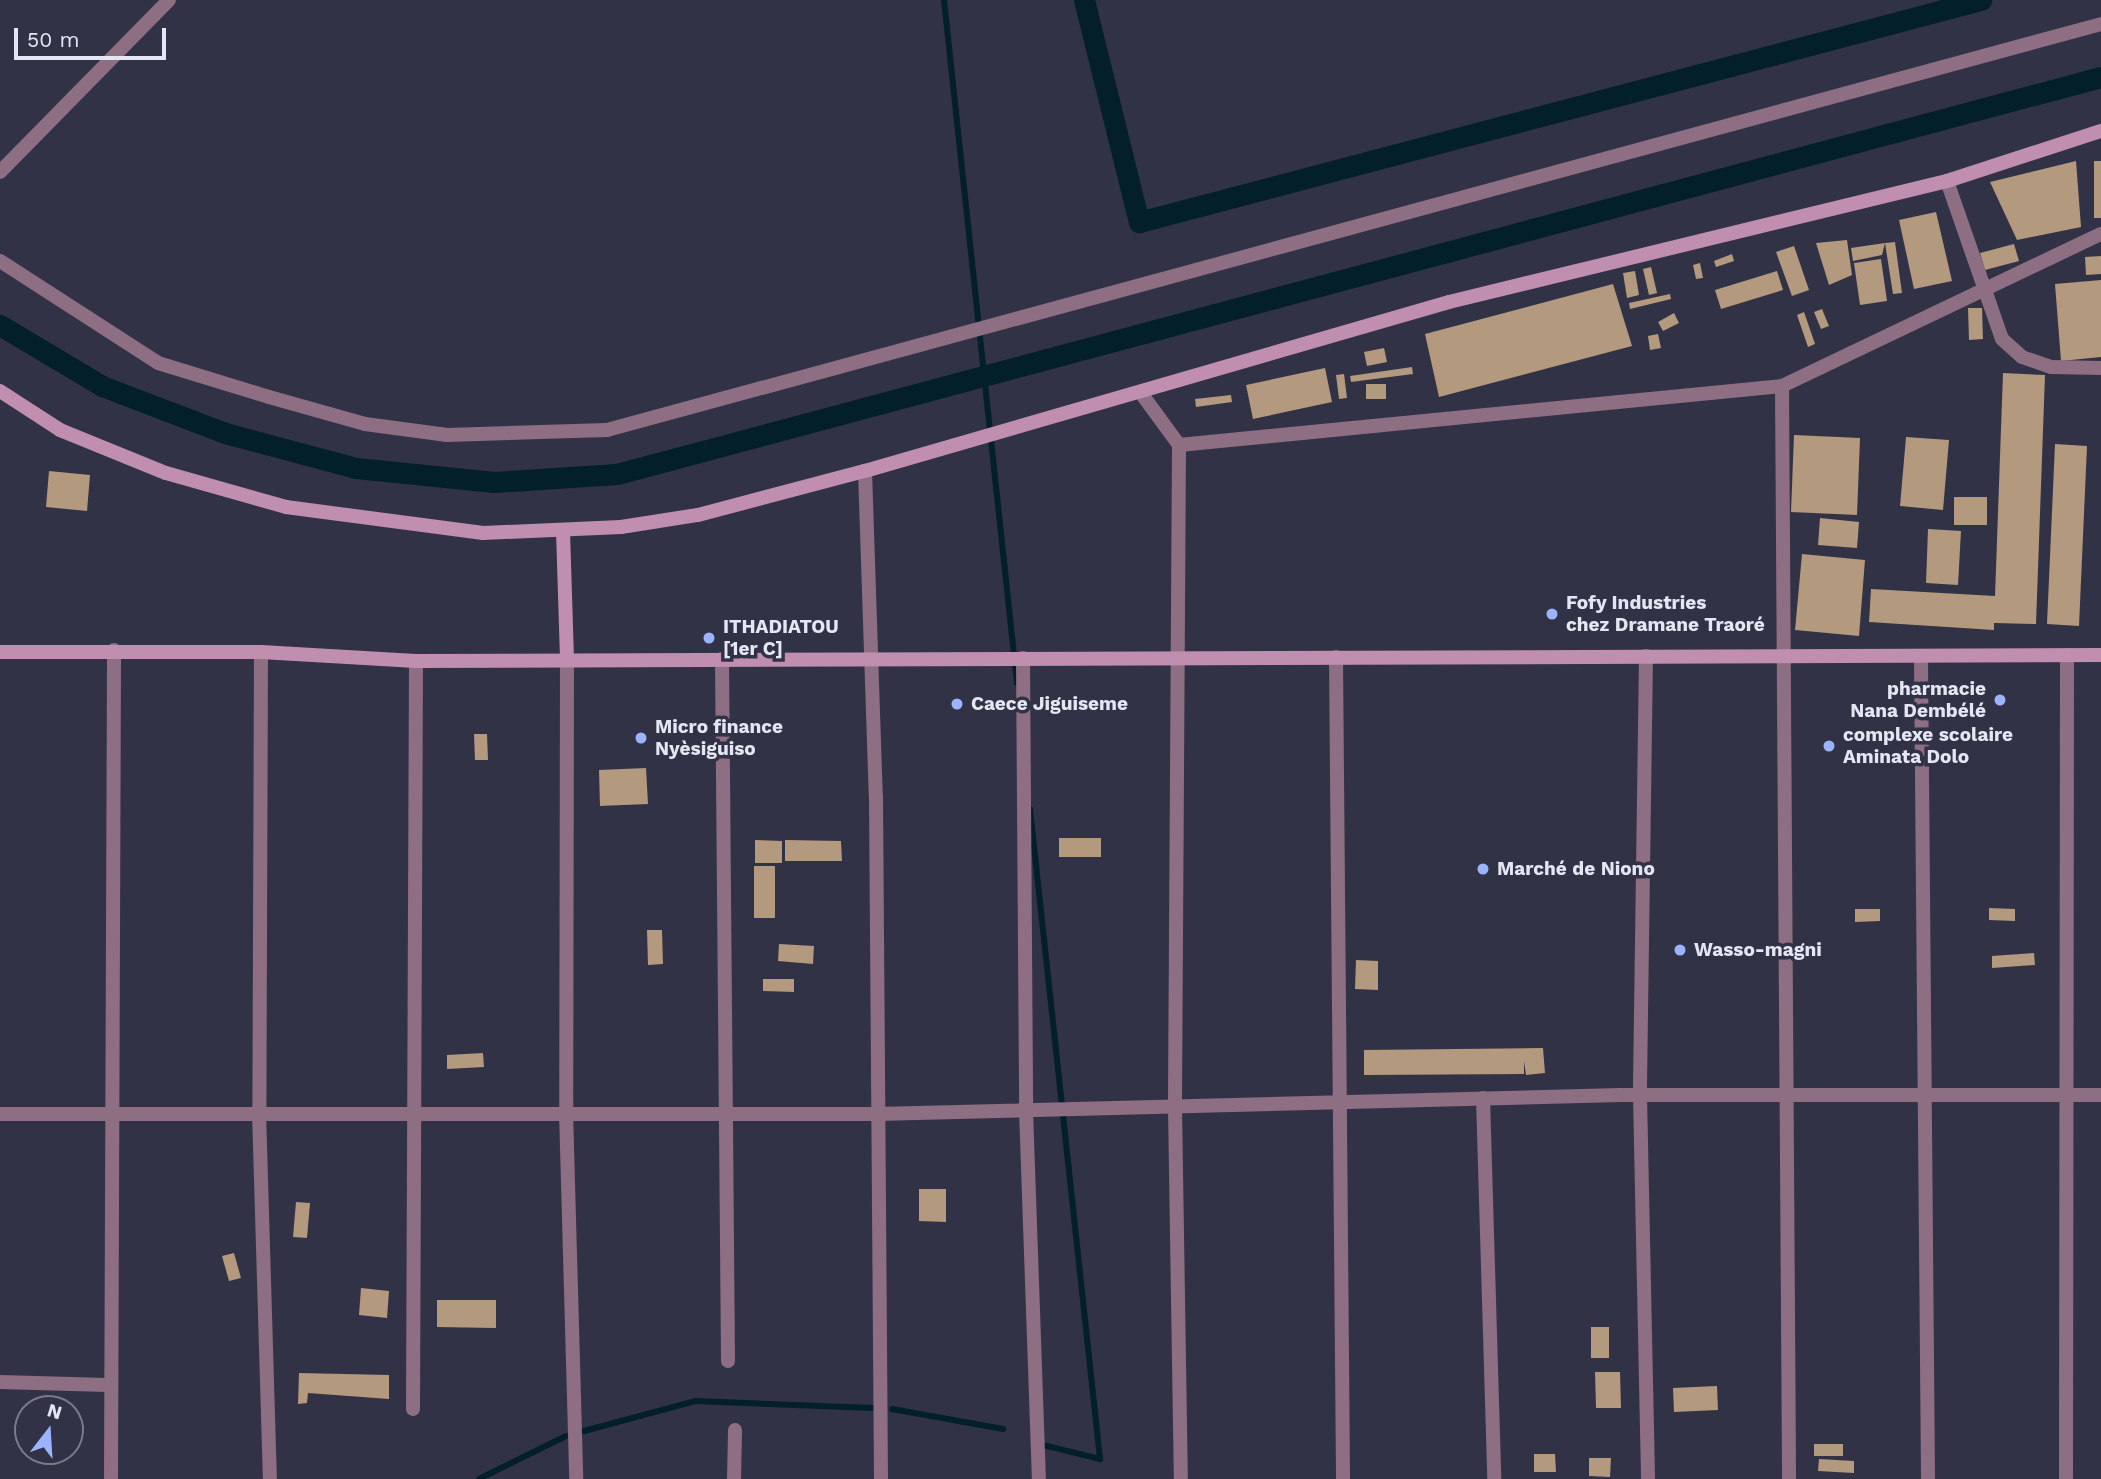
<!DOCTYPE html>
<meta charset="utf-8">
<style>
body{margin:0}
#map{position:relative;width:2101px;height:1479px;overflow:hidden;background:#323246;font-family:"Work Sans",sans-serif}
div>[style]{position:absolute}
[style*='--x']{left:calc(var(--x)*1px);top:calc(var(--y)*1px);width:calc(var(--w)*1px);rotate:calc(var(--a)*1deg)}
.stream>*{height:6px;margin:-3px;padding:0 3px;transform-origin:3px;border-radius:3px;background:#031f2a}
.canal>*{height:21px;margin:-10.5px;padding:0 10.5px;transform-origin:10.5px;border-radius:10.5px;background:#031f2a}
.building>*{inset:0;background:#b3997d}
.street>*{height:14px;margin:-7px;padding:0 7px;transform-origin:7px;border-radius:7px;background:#8e6e82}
.secondary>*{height:14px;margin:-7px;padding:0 7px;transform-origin:7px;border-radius:7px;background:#c08eae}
.dots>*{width:19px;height:19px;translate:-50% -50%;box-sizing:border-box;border:4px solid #323246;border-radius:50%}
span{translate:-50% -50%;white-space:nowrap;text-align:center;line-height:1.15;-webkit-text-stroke:7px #323246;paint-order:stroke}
.poi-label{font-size:19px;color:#e5e6f3;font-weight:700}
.left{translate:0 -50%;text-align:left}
.right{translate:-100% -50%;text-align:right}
.north{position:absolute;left:14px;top:1395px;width:70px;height:70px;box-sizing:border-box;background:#323246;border:2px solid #7a7a8b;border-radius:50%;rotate:17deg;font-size:19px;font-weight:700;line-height:28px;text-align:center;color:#e5e6f3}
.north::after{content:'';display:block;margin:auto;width:24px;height:32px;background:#9bb4fd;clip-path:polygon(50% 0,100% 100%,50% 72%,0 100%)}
.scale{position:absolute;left:14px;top:28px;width:152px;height:32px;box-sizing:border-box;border:4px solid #e5e6f3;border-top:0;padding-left:9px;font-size:21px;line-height:24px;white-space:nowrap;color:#e5e6f3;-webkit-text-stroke:5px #323246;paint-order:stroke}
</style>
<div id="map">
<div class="stream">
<div style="--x:944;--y:0;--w:687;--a:83.9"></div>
<div style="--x:1030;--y:809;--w:654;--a:83.85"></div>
<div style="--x:1100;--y:1459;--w:55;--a:-166.2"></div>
<div style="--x:892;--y:1409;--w:113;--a:10.2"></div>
<div style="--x:584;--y:1431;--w:116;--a:-15"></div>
<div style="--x:696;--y:1401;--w:177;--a:2.3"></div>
<div style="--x:479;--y:1479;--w:97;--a:-26.3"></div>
</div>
<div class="canal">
<div style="--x:1084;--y:0;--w:229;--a:76.1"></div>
<div style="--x:1139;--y:222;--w:871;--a:-14.77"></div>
<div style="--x:0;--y:325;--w:119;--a:30.9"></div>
<div style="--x:102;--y:386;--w:132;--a:20.9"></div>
<div style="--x:225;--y:433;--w:136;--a:15"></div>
<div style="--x:356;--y:468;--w:139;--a:5.8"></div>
<div style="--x:494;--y:482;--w:123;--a:-3.7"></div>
<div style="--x:617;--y:474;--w:1536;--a:-14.98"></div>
</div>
<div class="building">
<div style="clip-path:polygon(2076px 161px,2081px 227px,2017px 240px,1990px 182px)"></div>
<div style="clip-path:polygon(2094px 161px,2101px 161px,2101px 218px,2094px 218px)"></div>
<div style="clip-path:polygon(1936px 212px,1952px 281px,1914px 289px,1899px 220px)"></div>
<div style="clip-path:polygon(1847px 240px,1852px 275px,1829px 285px,1816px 243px)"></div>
<div style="clip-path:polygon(1895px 242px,1902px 293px,1893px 294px,1885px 243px,1882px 255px,1853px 261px,1851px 248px,1885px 243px)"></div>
<div style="clip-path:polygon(2014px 244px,2019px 261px,1985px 270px,1980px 253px)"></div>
<div style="clip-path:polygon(1794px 246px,1809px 290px,1792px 296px,1776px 252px)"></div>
<div style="clip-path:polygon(1732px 254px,1734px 261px,1716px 267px,1714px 261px)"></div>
<div style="clip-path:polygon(2101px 256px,2101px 274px,2086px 275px,2085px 257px)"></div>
<div style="clip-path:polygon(1881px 259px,1887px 301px,1860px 305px,1854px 263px)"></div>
<div style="clip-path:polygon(1700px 263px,1703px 278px,1696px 279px,1693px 265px)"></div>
<div style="clip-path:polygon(1651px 267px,1657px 293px,1649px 295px,1643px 269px)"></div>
<div style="clip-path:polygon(1635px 271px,1639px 295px,1627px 298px,1623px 273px)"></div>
<div style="clip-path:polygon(1777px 271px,1783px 290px,1721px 309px,1715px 290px)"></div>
<div style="clip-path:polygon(2101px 280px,2101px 357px,2061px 361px,2055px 284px)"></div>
<div style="clip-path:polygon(1613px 284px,1632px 346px,1439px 397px,1425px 334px)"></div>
<div style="clip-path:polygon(1670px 294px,1671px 299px,1630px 309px,1629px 303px)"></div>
<div style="clip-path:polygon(1968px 308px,1982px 308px,1983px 339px,1969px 340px)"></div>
<div style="clip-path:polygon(1822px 309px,1829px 326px,1821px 329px,1814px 312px)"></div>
<div style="clip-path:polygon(1804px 312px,1815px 344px,1808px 347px,1797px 315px)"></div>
<div style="clip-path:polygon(1674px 313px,1679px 323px,1663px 331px,1658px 322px)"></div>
<div style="clip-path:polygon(1658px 334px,1661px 348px,1650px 350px,1648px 336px)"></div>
<div style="clip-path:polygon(1384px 348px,1387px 362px,1367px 366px,1364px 352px)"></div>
<div style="clip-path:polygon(1412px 367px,1413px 374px,1351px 382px,1350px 376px)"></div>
<div style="clip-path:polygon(1325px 368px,1332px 402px,1253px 419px,1246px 385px)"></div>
<div style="clip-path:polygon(2003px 373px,2045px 375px,2036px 624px,1994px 623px,1994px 630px,1869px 622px,1871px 589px,1995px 596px)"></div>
<div style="clip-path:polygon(1344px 374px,1347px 398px,1339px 399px,1336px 375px)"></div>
<div style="clip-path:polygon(1366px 384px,1386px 384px,1386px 399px,1366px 399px)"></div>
<div style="clip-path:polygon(1231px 395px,1232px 402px,1196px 407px,1195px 399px)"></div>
<div style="clip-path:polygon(1794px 435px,1860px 438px,1857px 515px,1791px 512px)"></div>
<div style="clip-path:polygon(1906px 437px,1949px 440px,1943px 510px,1900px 506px)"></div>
<div style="clip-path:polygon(2055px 444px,2087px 446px,2079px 626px,2047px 624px)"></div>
<div style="clip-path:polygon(49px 471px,90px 475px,87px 511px,46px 507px)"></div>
<div style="clip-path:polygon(1954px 497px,1987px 497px,1987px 525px,1954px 525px)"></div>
<div style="clip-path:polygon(1820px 518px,1859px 522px,1857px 548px,1818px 545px)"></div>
<div style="clip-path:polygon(1928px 529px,1961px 531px,1958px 585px,1926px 583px)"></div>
<div style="clip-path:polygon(1802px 554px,1865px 560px,1859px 636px,1795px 630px)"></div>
<div style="clip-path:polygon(474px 734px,487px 734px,488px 760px,475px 760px)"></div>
<div style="clip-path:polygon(646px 768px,648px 804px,600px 806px,599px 770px)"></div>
<div style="clip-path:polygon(1059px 838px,1101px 838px,1101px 857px,1059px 857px)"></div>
<div style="clip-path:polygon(755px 840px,782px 841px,782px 863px,755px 863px)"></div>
<div style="clip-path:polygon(785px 840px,841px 841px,842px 861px,785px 861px)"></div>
<div style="clip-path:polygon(754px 866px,775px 866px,775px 918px,754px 918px)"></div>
<div style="clip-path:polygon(1989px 908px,2015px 909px,2015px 921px,1989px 920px)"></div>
<div style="clip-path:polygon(1855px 909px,1880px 909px,1880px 921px,1855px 922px)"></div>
<div style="clip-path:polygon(647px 930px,662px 930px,663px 964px,648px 965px)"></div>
<div style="clip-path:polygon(779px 944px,814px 946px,813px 964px,778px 961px)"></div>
<div style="clip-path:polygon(2034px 953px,2035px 965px,1992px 968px,1992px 956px)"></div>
<div style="clip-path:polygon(1356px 960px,1378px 961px,1378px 990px,1355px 989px)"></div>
<div style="clip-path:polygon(763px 979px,794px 979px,794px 992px,763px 991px)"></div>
<div style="clip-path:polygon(1543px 1048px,1545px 1073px,1526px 1075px,1524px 1061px,1524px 1074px,1364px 1075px,1364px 1050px)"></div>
<div style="clip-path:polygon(483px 1053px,484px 1067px,447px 1069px,447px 1055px)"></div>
<div style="clip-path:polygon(919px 1189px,946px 1189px,946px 1222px,919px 1221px)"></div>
<div style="clip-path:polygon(296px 1202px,310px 1203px,307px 1238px,293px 1237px)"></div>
<div style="clip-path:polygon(234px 1253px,241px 1278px,229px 1281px,222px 1256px)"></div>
<div style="clip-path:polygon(361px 1288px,389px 1291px,387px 1318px,359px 1315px)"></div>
<div style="clip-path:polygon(437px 1300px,496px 1300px,496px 1328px,437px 1327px)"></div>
<div style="clip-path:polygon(1591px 1327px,1609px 1327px,1609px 1358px,1591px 1358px)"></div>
<div style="clip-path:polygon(1595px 1372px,1620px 1372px,1621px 1408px,1596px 1408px)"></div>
<div style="clip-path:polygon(299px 1373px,389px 1375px,389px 1399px,308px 1393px,307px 1403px,298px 1404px)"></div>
<div style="clip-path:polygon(1717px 1386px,1718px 1410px,1674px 1412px,1673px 1388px)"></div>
<div style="clip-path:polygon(1814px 1444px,1843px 1444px,1843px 1456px,1814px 1456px)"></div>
<div style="clip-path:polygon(1534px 1454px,1555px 1454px,1556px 1472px,1534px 1472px)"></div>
<div style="clip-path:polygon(1589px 1458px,1611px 1458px,1610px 1477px,1589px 1476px)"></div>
<div style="clip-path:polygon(1819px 1459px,1854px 1461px,1854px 1473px,1818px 1471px)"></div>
</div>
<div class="street">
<div style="--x:0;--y:172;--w:241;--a:-45.5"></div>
<div style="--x:1947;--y:181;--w:167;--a:70.8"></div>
<div style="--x:2002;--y:339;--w:27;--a:42"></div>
<div style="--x:2022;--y:357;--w:31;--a:19"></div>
<div style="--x:2051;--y:367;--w:50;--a:1.1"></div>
<div style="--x:0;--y:261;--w:188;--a:32.8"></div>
<div style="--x:158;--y:363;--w:116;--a:17"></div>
<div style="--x:269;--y:397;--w:100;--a:15.7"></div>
<div style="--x:365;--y:424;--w:83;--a:7.6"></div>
<div style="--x:447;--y:435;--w:160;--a:-1.8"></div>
<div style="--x:607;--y:430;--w:1548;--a:-15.2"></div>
<div style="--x:1782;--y:386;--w:1093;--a:89.63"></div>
<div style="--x:1141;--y:393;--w:64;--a:53.8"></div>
<div style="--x:1179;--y:445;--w:662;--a:90.35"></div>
<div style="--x:1175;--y:1107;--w:372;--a:89.1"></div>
<div style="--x:1179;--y:445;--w:606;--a:-5.59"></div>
<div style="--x:1782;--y:386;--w:353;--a:-25.5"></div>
<div style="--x:865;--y:471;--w:326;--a:88.1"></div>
<div style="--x:876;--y:797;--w:682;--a:89.58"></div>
<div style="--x:261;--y:652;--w:460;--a:90.2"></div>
<div style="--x:259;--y:1112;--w:367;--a:88.3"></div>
<div style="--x:1646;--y:656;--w:439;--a:90.8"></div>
<div style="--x:1640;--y:1095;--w:384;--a:88.8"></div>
<div style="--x:1336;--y:657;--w:822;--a:89.51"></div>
<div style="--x:1023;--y:658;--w:452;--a:89.6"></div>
<div style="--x:1026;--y:1110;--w:369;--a:88"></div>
<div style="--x:1921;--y:658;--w:821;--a:89.51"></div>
<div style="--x:722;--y:659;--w:702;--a:89.51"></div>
<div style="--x:567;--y:660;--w:451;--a:90.1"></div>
<div style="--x:566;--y:1111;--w:368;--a:88.4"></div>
<div style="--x:1483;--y:1098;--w:381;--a:88.3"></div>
<div style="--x:0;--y:1114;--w:877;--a:0"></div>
<div style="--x:877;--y:1114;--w:744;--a:-1.46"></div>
<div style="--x:1621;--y:1095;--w:480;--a:0"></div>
<div style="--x:0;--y:1382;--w:107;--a:1.6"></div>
<div style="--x:413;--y:1409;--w:748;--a:-89.77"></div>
<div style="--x:111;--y:1479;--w:829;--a:-89.79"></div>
<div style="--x:734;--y:1479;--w:49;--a:-88.8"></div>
<div style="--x:2066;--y:1479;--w:824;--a:-89.93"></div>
</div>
<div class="secondary">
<div style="--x:0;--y:391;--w:72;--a:33"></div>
<div style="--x:60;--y:430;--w:114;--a:22.1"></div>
<div style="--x:166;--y:473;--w:125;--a:15.8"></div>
<div style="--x:286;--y:507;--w:199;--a:7.5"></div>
<div style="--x:483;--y:533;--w:138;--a:-2.5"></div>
<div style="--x:621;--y:527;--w:78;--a:-8.9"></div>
<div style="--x:698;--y:515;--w:173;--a:-14.8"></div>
<div style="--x:865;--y:471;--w:608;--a:-16.14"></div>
<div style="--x:1449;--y:302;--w:512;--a:-13.66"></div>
<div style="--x:1947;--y:181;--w:162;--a:-18"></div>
<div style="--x:563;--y:531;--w:129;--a:88.2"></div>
<div style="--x:0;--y:652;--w:261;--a:0"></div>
<div style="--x:261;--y:652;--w:155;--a:3.3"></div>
<div style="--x:416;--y:661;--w:1685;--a:-0.2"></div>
</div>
<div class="dots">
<div style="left:1552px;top:614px;background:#9bb4fd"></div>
<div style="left:709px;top:638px;background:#9bb4fd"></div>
<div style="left:2000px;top:700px;background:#9bb4fd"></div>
<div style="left:957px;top:704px;background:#9bb4fd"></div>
<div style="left:641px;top:738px;background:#9bb4fd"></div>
<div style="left:1829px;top:746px;background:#9bb4fd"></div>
<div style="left:1483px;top:869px;background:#9bb4fd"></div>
<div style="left:1680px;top:950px;background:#9bb4fd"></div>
</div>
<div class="poi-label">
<span class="left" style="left:1566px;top:614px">Fofy Industries<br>chez Dramane Traoré</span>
<span class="left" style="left:723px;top:638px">ITHADIATOU<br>[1er C]</span>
<span class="right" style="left:1986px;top:700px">pharmacie<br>Nana Dembélé</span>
<span class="left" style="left:971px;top:704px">Caece Jiguiseme</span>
<span class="left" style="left:655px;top:738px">Micro finance<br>Nyèsiguiso</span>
<span class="left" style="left:1843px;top:746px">complexe scolaire<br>Aminata Dolo</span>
<span class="left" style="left:1497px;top:869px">Marché de Niono</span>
<span class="left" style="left:1694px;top:950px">Wasso-magni</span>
</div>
<div class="north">N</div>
<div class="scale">50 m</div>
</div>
